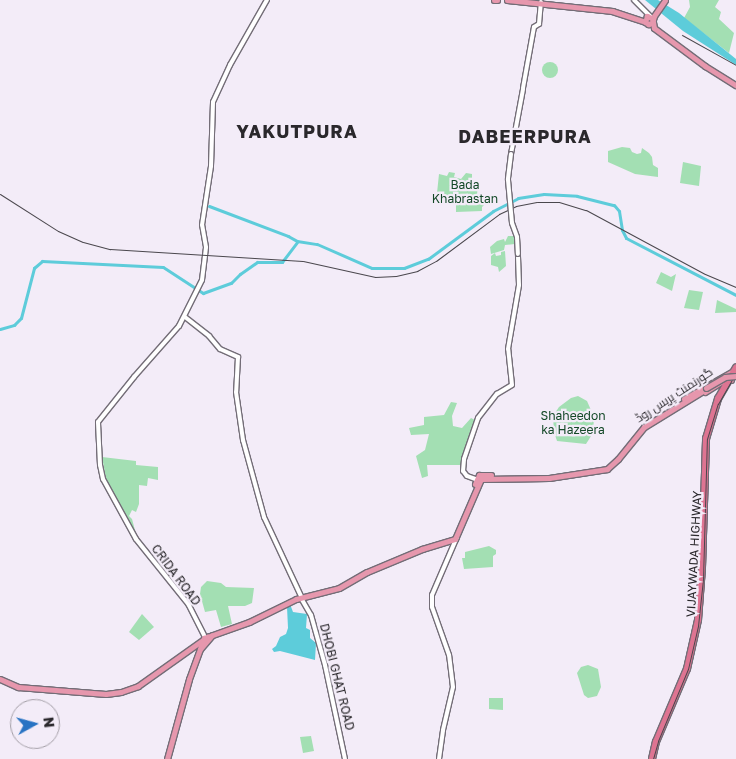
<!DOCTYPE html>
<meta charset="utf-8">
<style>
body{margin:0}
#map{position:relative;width:736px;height:759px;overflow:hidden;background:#f3ecf8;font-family:"Golos Text",Cairo,sans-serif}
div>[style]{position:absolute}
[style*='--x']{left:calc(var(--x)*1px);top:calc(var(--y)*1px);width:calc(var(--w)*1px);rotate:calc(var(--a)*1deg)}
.green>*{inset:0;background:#a3dfb3}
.round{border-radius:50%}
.water>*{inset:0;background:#5dccda}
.river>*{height:3px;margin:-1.5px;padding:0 1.5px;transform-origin:1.5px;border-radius:1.5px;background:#5dccda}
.roads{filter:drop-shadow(1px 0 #736d77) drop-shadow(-1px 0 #736d77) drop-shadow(0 1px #736d77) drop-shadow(0 -1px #736d77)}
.secondary>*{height:4px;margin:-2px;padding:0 2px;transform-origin:2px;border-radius:2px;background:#fff}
.primary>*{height:5px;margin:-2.5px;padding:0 2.5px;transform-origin:2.5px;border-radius:2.5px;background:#e697ad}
.trunk>*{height:5.5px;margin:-2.75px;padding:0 2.75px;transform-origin:2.75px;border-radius:2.75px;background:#de7492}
.rail>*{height:1px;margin:-0.5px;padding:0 0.5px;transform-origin:0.5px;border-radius:0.5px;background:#4a474d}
.bridges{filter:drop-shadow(1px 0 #736d77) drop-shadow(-1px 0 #736d77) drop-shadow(0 1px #736d77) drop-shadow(0 -1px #736d77)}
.secondary-bridge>*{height:4px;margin:-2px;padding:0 2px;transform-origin:2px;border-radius:2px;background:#fff}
.primary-bridge>*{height:5px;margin:-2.5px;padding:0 2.5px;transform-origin:2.5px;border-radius:2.5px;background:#e697ad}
span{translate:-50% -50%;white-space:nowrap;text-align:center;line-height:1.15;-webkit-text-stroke:4.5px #f3ecf8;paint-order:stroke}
.park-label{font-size:12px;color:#134827}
.street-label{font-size:12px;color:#2a282c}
.district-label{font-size:18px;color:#2a282c;font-weight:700;letter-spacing:1px}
.north{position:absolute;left:10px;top:699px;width:50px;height:50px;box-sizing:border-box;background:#f3ecf8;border:1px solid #a39ea6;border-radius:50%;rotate:83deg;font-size:14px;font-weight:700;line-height:20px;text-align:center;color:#2a282c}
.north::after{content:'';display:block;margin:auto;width:18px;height:22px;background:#2873c3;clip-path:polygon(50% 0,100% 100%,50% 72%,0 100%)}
</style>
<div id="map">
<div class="green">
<div style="clip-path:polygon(689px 0,719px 0,715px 7px,721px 12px,719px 19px,734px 33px,729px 53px,684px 18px,690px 7px)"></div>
<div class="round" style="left:542px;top:62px;width:16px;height:16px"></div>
<div style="clip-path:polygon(622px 147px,630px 148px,632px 152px,637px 154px,641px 153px,642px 148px,649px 153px,652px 157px,653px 165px,658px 168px,658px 177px,635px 174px,608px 162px,608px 151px)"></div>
<div style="clip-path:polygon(683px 162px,701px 166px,699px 186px,680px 183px)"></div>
<div style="clip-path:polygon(449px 172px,455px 173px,454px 177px,461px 179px,466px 173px,472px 174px,472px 182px,478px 183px,477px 195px,487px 195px,487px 202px,482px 207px,482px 211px,456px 212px,456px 201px,441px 200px,437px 193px,439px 174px,447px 176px)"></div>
<div style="clip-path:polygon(508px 236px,514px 236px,515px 244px,505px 245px,504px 250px,491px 254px,490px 247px,497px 241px,504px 239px,505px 242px)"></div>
<div style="clip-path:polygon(505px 251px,506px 266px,499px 272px,498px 267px,491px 265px,491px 256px,495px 253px,496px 256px,501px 255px,501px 252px)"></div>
<div style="clip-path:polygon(661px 272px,671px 277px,676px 274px,672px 291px,656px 283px)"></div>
<div style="clip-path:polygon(689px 290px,703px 292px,699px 310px,684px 308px)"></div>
<div style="clip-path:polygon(717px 300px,736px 309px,736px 312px,715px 313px)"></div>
<div style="clip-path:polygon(578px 396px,587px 401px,594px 417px,593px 433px,586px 444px,557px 441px,554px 432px,553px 416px,559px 407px,571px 398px)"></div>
<div style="clip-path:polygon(451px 402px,457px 403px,452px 416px,453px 426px,462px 428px,471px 418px,475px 420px,462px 465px,427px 465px,428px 476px,422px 478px,416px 456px,425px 450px,429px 434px,411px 435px,409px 428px,424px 425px,424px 417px,444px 415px)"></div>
<div style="clip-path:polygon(102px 457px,136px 461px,136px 465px,158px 467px,158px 480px,148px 478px,147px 486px,139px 485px,139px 504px,136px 512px,132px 510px,129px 516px,132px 519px,136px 534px,107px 484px)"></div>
<div style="clip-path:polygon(489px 546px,496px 550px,496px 554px,493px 556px,493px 567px,464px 569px,462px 558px,465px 558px,465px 552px)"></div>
<div style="clip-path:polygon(207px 581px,221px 583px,226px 587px,254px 588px,252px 603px,245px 606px,228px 606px,232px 624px,221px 627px,216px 610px,205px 612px,200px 594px,201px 587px)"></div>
<div style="clip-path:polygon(142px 614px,154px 627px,139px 640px,129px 632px)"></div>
<div style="clip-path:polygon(588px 665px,598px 669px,601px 687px,597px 696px,588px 698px,584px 695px,577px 673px,581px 667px)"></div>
<div style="clip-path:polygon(489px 698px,503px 698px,503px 710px,489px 709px)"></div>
<div style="clip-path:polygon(311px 736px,314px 751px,303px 753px,300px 737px)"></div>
</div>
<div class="water">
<div style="clip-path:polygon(645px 0,658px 0,679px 13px,736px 59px,736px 65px,683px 31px)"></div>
<div style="clip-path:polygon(290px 604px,293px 612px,307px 614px,306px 628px,310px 630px,310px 638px,316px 643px,315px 660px,280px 651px,274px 652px,272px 649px,276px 646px,280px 637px,286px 634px,288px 628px,287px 607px)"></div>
</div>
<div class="river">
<div style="--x:209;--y:206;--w:85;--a:20.8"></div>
<div style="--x:288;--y:236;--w:10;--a:29"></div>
<div style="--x:297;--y:241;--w:20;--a:9"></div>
<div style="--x:317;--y:244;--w:60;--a:23.6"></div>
<div style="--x:372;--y:268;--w:32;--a:0"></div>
<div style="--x:404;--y:268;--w:26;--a:-21"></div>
<div style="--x:428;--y:259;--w:81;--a:-36.4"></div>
<div style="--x:493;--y:211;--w:28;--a:-27"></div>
<div style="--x:518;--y:198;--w:26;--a:-9"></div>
<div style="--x:544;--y:194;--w:33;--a:3"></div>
<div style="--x:577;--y:196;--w:38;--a:14"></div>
<div style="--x:614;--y:205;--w:8;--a:50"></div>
<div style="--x:619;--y:211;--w:19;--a:81"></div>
<div style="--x:622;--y:230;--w:9;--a:63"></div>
<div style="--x:626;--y:238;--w:124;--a:27.4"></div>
<div style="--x:0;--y:329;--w:15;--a:-16"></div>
<div style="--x:14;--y:325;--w:10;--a:-45"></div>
<div style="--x:21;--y:318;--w:52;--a:-75.4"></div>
<div style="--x:34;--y:268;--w:11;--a:-41"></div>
<div style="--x:42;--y:261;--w:121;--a:2.8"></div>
<div style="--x:163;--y:267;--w:48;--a:33"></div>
<div style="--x:203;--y:293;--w:30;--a:-20"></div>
<div style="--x:231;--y:283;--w:13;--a:-45"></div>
<div style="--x:240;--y:274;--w:21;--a:-35"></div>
<div style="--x:257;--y:262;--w:25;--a:0"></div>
<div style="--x:282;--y:262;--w:25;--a:-53"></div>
</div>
<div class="roads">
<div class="secondary">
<div style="--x:634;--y:0;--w:23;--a:45"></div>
<div style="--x:523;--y:88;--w:62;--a:-79.8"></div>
<div style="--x:534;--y:27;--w:6;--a:-31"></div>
<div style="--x:539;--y:24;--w:22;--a:-85"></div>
<div style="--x:511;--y:154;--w:66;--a:-79.5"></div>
<div style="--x:185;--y:317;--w:31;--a:38"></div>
<div style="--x:209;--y:336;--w:17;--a:50"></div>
<div style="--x:220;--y:349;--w:20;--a:24"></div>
<div style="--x:238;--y:357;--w:35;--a:93"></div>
<div style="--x:236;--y:392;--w:49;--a:81.7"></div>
<div style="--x:243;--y:440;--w:80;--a:74.7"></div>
<div style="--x:264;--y:517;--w:87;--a:64.9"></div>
<div style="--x:478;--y:480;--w:12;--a:-160"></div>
<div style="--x:467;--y:476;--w:6;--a:-129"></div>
<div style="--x:463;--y:471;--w:12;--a:-85"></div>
<div style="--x:464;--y:459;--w:43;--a:-71.1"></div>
<div style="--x:478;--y:418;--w:31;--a:-52"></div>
<div style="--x:497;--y:394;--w:17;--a:-31"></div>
<div style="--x:512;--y:385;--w:36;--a:-96"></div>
<div style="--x:508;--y:349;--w:65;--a:-80.2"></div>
<div style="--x:519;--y:285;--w:31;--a:-92"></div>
<div style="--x:301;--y:598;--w:20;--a:60"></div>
<div style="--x:311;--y:615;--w:52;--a:74.4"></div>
<div style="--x:325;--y:665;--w:96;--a:78"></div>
<div style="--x:204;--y:635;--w:34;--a:-117"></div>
<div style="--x:189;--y:605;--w:85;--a:-128.8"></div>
<div style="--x:136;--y:539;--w:68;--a:-118.8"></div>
<div style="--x:103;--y:479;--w:14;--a:-102"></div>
<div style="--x:100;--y:465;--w:43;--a:-92.7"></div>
<div style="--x:98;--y:422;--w:58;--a:-51.3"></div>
<div style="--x:134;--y:377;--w:68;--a:-48.6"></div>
<div style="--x:179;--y:326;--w:51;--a:-63.4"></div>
<div style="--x:202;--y:280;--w:33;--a:-83"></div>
<div style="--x:206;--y:247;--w:22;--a:-100"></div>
<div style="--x:202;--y:225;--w:60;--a:-81.3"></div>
<div style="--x:211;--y:166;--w:64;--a:-88.2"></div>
<div style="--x:213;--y:102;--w:41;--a:-65.3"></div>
<div style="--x:230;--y:65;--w:75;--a:-60.4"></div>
<div style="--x:439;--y:759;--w:29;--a:-82"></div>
<div style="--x:443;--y:730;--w:44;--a:-76.9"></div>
<div style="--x:453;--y:687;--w:32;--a:-97"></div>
<div style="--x:449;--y:655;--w:51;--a:-109.5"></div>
<div style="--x:432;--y:607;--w:12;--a:-90"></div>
<div style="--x:432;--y:595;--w:63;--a:-66.7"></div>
</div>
<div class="primary">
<div style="--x:494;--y:0;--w:3;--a:0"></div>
<div style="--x:507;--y:0;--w:106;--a:6"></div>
<div style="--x:612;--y:11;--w:35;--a:18"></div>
<div style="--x:653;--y:19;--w:7;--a:-153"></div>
<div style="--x:647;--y:16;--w:6;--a:108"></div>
<div style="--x:645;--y:22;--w:4;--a:34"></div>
<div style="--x:648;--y:24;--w:4;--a:-14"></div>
<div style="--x:652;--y:23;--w:7;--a:-74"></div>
<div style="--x:654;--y:16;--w:19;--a:-55"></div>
<div style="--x:653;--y:22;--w:6;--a:81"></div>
<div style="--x:654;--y:28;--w:64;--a:36.7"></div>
<div style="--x:705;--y:66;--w:36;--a:32"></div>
<div style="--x:705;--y:392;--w:25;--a:-32"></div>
<div style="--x:726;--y:379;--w:5;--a:11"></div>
<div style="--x:684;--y:399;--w:59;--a:-29.6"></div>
<div style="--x:475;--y:484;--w:10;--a:-66"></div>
<div style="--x:479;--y:475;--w:12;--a:0"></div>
<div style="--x:200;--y:649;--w:18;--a:-49"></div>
<div style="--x:0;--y:679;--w:20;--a:24"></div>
<div style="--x:18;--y:687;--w:88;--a:4.5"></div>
<div style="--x:106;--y:694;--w:15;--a:-8"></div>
<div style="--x:121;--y:692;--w:18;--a:-19"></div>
<div style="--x:138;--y:686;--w:85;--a:-35.4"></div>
<div style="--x:207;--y:637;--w:45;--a:-19.7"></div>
<div style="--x:249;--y:622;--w:52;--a:-26.1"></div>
<div style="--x:296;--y:599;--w:44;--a:-14.3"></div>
<div style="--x:339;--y:588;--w:32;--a:-30"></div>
<div style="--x:367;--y:572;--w:60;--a:-22.7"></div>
<div style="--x:422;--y:549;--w:34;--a:-17"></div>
<div style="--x:455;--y:539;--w:65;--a:-66.6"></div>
<div style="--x:481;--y:479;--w:68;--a:-0.8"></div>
<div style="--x:549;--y:478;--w:59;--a:-8.8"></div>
<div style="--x:607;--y:469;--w:15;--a:-42"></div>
<div style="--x:618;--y:459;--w:41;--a:-50.9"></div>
<div style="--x:644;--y:427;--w:73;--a:-31.5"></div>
<div style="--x:167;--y:759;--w:83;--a:-74.6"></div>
<div style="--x:189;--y:679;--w:44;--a:-69.9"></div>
</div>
<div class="trunk">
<div style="--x:652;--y:759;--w:17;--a:-77"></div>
<div style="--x:656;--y:742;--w:79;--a:-67"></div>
<div style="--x:687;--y:669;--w:50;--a:-77.3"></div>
<div style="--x:698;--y:620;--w:52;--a:-85.6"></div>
<div style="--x:702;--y:568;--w:129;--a:-88.2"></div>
<div style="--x:706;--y:439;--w:42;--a:-73.3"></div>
<div style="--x:718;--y:399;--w:36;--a:-60"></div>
</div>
</div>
<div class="rail">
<div style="--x:682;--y:35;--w:62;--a:29.1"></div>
<div style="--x:0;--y:194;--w:69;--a:32.5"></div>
<div style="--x:58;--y:231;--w:27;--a:24"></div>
<div style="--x:83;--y:242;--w:28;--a:15"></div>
<div style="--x:110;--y:249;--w:193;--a:3.6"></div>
<div style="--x:303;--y:261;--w:74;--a:12.5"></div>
<div style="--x:375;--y:277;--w:21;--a:-3"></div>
<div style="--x:396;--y:276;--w:22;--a:-13"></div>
<div style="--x:417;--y:271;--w:21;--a:-28"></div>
<div style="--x:436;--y:261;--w:79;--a:-36.7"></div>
<div style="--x:499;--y:214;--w:19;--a:-25"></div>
<div style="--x:516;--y:206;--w:21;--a:-11"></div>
<div style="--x:537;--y:202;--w:22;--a:0"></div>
<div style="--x:559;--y:202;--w:28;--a:17"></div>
<div style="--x:586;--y:210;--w:135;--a:28.3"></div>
<div style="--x:705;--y:274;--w:34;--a:23"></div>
<div style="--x:653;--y:759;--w:19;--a:-74"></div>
<div style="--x:658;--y:741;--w:78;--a:-67.4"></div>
<div style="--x:688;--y:669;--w:44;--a:-76.9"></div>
<div style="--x:698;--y:626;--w:47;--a:-83.9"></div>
<div style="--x:703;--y:579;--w:140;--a:-88.4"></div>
<div style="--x:707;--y:439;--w:37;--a:-73"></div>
<div style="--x:718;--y:404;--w:36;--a:-60"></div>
</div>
<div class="bridges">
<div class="secondary-bridge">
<div style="--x:511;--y:154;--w:26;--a:97"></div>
<div style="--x:508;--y:180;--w:43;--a:84.7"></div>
<div style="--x:512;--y:223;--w:15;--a:70"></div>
<div style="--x:517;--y:237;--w:17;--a:87"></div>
</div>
<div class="primary-bridge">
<div style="--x:706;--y:388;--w:22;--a:-30"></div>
<div style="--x:725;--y:377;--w:11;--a:-5"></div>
</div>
</div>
<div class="park-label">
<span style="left:465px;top:192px">Bada<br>Khabrastan</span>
<span style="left:573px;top:423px">Shaheedon<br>ka Hazeera</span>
</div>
<div class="street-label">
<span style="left:674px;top:395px;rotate:-33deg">گورنمنٹ پریس روڈ</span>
<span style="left:694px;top:554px;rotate:-87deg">VIJAYWADA HIGHWAY</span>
<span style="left:176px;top:575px;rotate:53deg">CRIDA ROAD</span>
<span style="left:337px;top:677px;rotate:76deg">DHOBI GHAT ROAD</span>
</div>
<div class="district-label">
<span style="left:297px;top:131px">YAKUTPURA</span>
<span style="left:525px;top:136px">DABEERPURA</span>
</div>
<div class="north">N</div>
</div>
